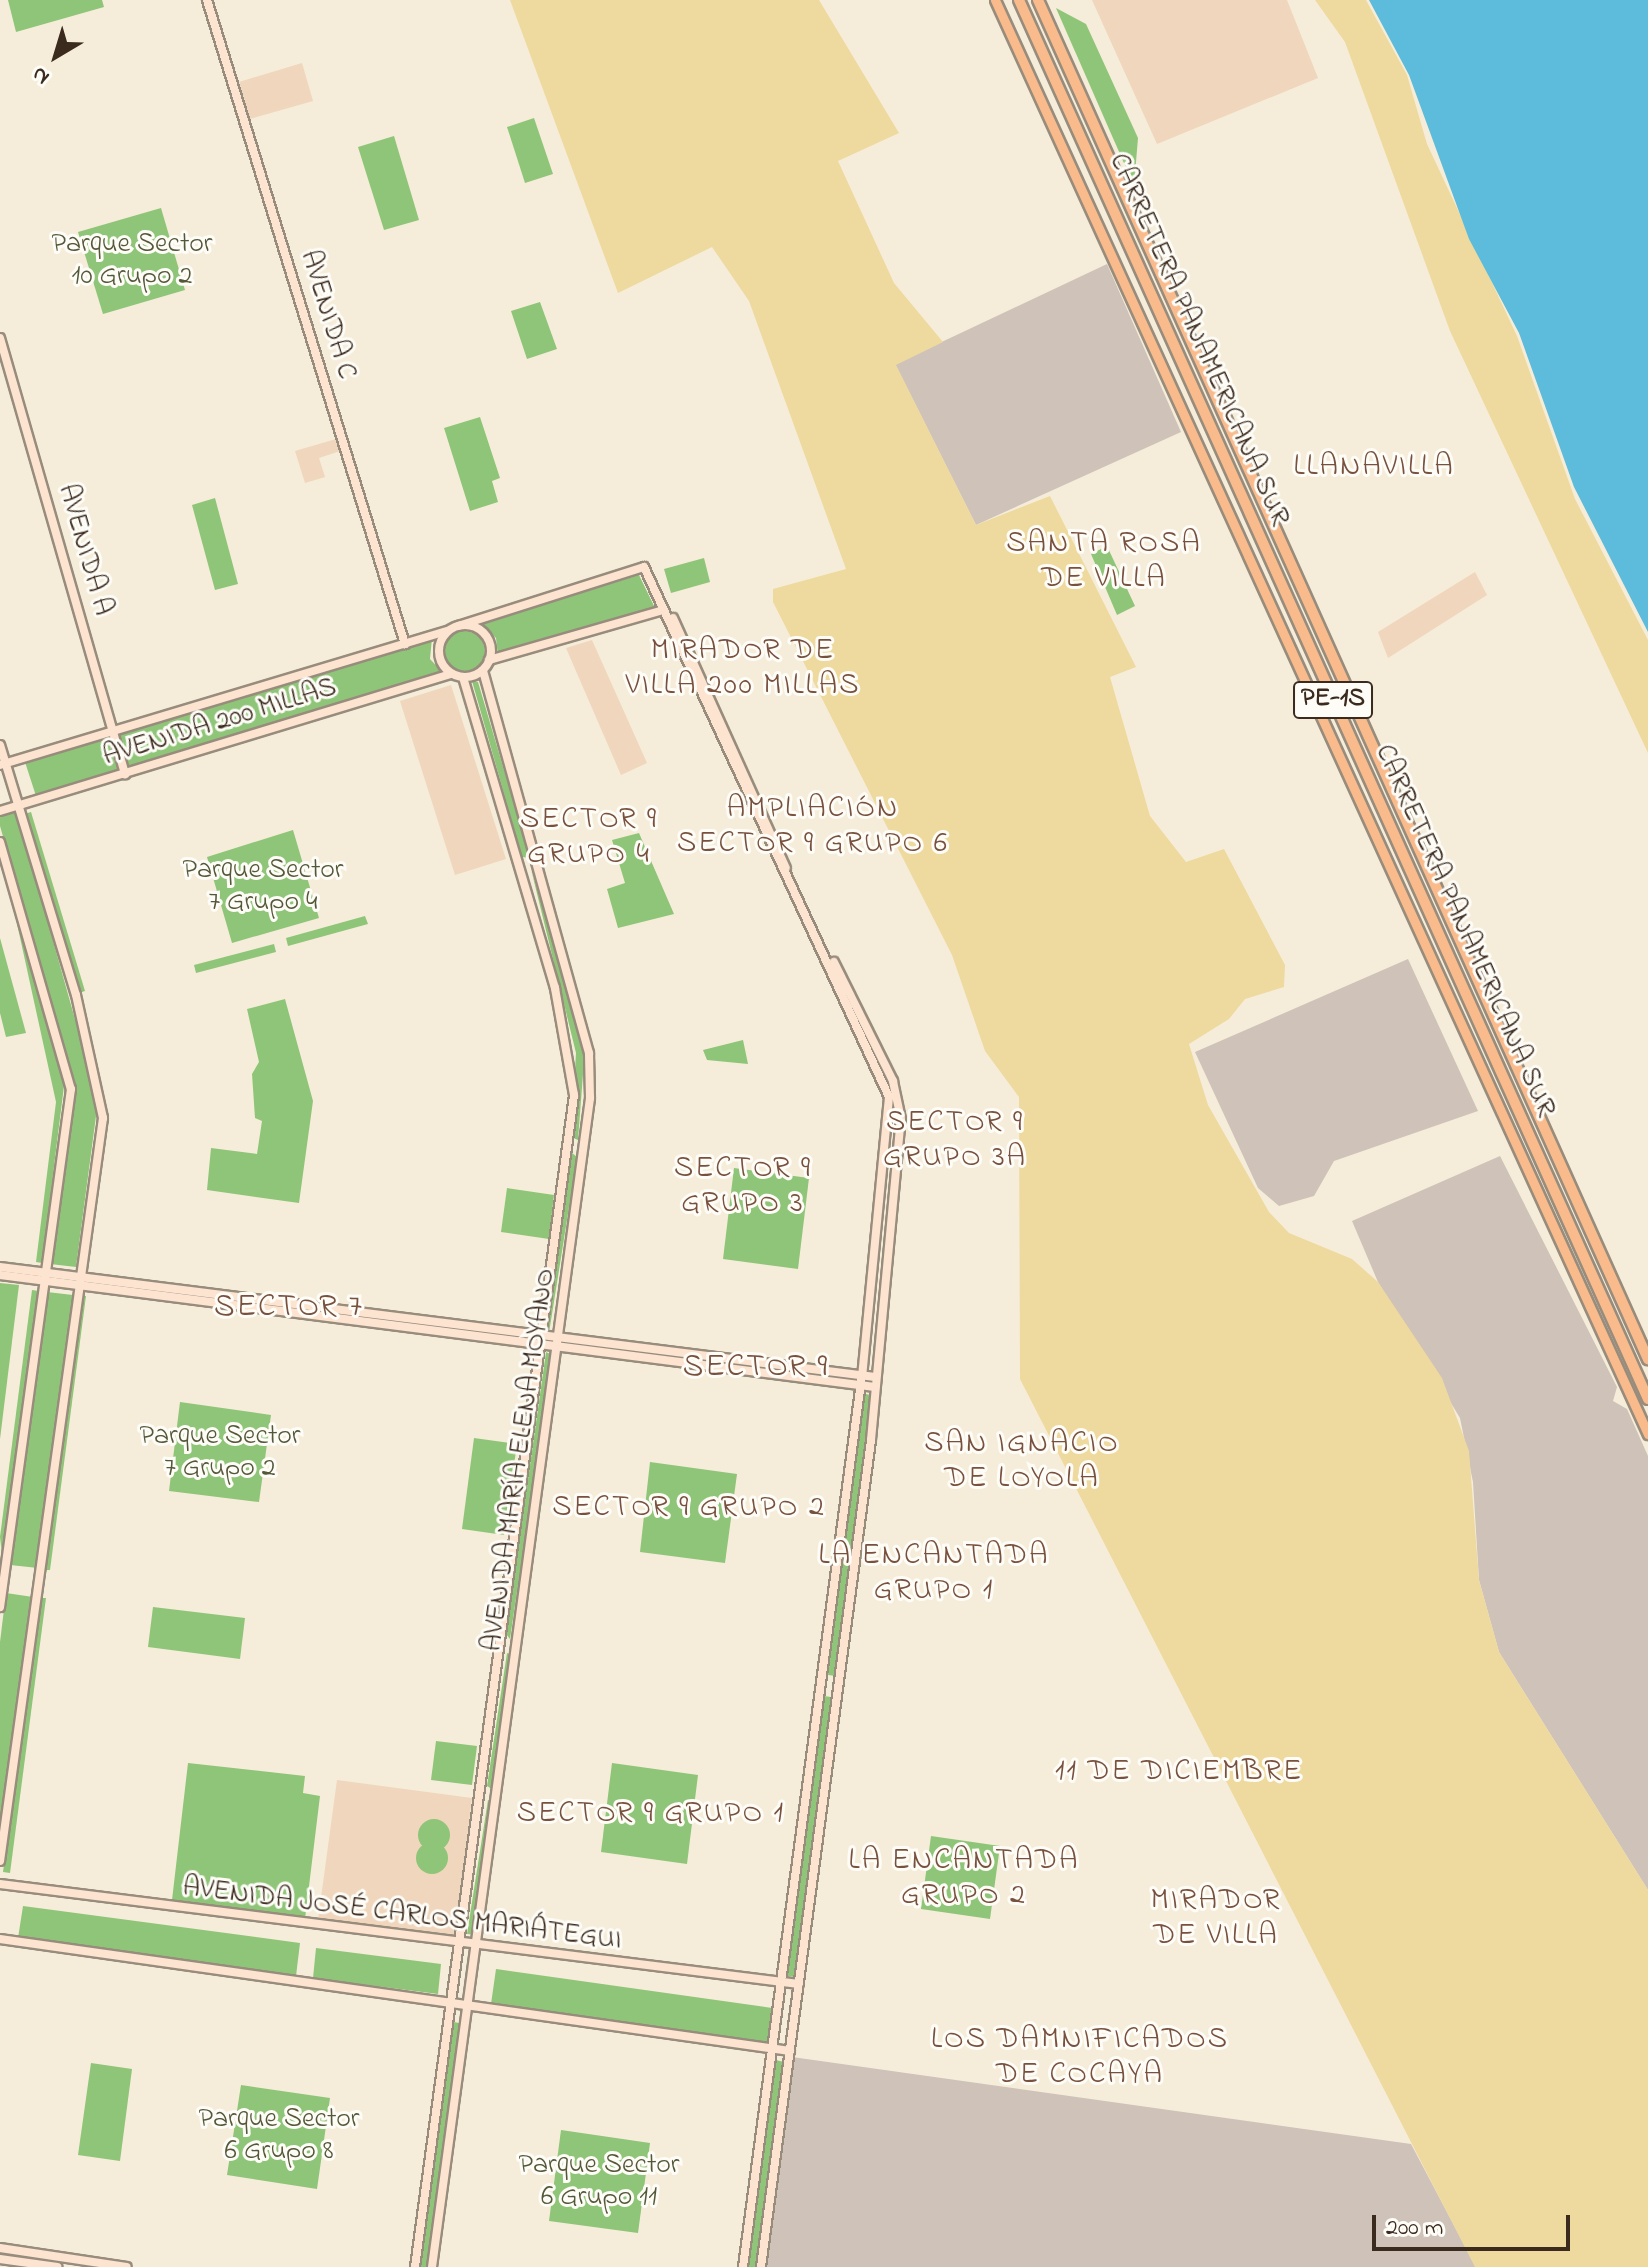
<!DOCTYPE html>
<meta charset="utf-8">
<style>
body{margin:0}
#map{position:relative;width:1648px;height:2267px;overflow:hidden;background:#f5edd9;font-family:"Indie Flower",sans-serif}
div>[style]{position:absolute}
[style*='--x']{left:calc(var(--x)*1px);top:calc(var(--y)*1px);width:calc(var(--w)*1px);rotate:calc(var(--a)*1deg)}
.built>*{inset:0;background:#f0d6bc}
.industrial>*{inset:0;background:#cec2b9}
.green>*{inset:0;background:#8fc578}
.round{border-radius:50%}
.sand>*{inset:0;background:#eeda9e}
.water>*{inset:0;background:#5dbcdb}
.roads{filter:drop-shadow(2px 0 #988c7c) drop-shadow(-2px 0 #988c7c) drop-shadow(0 2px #988c7c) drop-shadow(0 -2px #988c7c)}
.secondary>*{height:8px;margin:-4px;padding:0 4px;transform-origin:4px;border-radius:4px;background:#fde4d1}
.secondary>.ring{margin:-4px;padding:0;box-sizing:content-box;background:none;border:8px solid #fde4d1;border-radius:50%}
.primary>*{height:9px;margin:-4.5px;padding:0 4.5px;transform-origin:4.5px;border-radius:4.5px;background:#fabb8c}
.highway>*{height:10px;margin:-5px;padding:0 5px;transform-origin:5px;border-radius:5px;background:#fabb8c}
span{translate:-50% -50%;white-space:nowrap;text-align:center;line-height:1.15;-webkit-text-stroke:6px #fdfcf7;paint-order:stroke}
.shield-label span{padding:2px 6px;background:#fdfcf7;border:2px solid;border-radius:6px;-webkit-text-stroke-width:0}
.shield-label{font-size:26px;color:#3b2a1e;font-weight:700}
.park-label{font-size:28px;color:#545839}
.street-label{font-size:28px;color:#3b2a1e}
.neighbourhood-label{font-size:30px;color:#78503e;letter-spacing:2px}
.quarter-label{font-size:32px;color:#78503e;letter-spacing:2px}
.north{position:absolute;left:16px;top:16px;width:80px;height:80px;-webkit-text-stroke:6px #fdfcf7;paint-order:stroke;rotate:218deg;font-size:22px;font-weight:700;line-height:32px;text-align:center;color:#3b2a1e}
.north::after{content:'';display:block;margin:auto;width:28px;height:36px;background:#3b2a1e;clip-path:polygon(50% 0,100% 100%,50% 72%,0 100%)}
.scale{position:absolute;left:1372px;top:2215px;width:198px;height:36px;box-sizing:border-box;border:4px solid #3b2a1e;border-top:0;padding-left:10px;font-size:24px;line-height:28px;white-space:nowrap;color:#3b2a1e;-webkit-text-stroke:6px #fdfcf7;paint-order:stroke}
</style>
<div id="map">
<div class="built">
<div style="clip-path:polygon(1092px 0,1287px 0,1318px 78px,1157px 144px)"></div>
<div style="clip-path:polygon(302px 63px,313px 101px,250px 119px,239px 82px)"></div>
<div style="clip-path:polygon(336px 439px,340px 451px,319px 458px,325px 477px,305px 483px,295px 451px)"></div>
<div style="clip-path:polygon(1475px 572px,1487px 595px,1388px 658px,1378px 632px)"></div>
<div style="clip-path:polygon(592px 640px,647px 763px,621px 775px,566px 648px)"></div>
<div style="clip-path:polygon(451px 685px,506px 859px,455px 875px,400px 701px)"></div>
<div style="clip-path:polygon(337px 1780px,472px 1798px,455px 1937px,318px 1920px)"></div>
</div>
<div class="industrial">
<div style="clip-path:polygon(1107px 264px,1181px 432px,976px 525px,895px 364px)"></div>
<div style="clip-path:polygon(1408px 959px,1478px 1111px,1334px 1161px,1314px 1196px,1279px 1206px,1258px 1188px,1195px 1052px)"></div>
<div style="clip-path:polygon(1500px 1156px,1617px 1387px,1613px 1401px,1627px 1409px,1648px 1456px,1648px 1890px,1499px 1652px,1479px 1580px,1473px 1482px,1460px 1418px,1378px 1282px,1352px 1221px)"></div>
<div style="clip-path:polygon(792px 2057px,1411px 2144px,1476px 2267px,764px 2267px)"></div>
</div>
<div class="green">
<div style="clip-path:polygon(8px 0,102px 0,104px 7px,16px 32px)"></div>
<div style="clip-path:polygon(1056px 8px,1086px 24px,1138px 138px,1134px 186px)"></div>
<div style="clip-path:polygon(534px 118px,553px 174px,525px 183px,507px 127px)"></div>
<div style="clip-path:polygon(394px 136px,419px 220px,384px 230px,358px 147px)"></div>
<div style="clip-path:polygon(161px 208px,185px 290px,103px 314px,78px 232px)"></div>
<div style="clip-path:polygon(540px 302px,557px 349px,527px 359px,511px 311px)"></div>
<div style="clip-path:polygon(480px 417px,500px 478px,492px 481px,498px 502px,470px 511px,444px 428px)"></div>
<div style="clip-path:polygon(215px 498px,238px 584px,215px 590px,192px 505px)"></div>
<div style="clip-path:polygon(1107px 546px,1135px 606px,1117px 615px,1091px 554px)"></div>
<div style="clip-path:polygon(704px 558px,710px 582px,671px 593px,664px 569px)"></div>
<div style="clip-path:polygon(639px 575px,655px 608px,498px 657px,496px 638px,482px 624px)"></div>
<div class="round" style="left:443px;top:631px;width:42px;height:42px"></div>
<div style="clip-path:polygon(432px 638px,430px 659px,444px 674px,127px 770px,116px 734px)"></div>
<div style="clip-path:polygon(472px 681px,478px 682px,530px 858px,522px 857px)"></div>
<div style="clip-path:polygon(107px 737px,118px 771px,36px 796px,25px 762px)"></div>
<div style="clip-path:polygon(16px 809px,98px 1101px,76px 1267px,50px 1264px,73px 1082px,0 826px,0 813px)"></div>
<div style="clip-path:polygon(31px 812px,85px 991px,79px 993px,24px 814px)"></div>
<div style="clip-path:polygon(293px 830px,319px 918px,232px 943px,207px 857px)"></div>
<div style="clip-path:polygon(639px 833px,674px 914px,618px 928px,607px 889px,625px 883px,612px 840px)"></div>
<div style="clip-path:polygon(0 846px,65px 1078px,42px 1263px,36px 1262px,56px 1102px)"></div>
<div style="clip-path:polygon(531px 869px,585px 1048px,578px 1140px,571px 1137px,576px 1053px)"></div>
<div style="clip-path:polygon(365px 916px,368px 924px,288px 946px,286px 938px)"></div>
<div style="clip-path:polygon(0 938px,26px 1033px,6px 1037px,0 1013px)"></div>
<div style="clip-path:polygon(274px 944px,276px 952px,196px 973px,194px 965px)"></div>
<div style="clip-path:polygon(285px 999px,313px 1101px,299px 1203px,207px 1190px,211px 1148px,257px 1154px,262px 1121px,255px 1118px,252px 1074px,259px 1062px,247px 1009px)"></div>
<div style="clip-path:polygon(743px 1040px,748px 1064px,707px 1060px,703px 1050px)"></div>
<div style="clip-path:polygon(571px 1152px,577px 1157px,549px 1333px,546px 1328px)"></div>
<div style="clip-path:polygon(734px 1168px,809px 1178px,798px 1269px,723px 1259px)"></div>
<div style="clip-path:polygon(507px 1188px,554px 1195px,549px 1239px,501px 1232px)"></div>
<div style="clip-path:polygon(0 1283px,19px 1285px,0 1439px)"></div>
<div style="clip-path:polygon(32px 1290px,39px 1291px,3px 1564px,0 1537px)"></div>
<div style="clip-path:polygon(47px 1292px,73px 1295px,38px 1568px,10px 1565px)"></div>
<div style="clip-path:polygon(80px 1296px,86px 1296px,50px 1570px,44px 1570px)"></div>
<div style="clip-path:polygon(546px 1352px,552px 1355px,510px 1639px,506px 1634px)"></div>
<div style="clip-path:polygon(865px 1394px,872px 1395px,836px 1676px,828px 1675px)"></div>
<div style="clip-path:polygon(180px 1402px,271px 1415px,259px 1502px,169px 1491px)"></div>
<div style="clip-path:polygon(474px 1438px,517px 1444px,504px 1535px,462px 1529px)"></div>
<div style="clip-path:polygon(650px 1462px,737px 1474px,725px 1563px,640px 1552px)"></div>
<div style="clip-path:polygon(6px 1593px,33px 1597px,0 1839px,0 1642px)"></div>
<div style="clip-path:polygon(41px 1598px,46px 1598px,10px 1873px,3px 1872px)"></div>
<div style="clip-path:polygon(153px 1607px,245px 1618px,240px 1659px,148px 1647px)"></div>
<div style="clip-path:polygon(507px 1653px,512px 1655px,492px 1789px,487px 1786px)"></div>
<div style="clip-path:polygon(824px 1696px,831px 1697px,795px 1977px,787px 1976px)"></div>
<div style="clip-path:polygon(436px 1741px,477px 1746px,472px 1785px,431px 1780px)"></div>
<div style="clip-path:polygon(188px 1763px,305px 1776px,303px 1793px,320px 1796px,305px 1919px,172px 1900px)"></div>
<div style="clip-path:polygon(612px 1763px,698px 1775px,687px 1864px,601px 1852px)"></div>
<div style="clip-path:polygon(488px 1800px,491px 1801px,476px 1935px,467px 1934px)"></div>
<div class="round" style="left:418px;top:1819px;width:32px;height:32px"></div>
<div style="clip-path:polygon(931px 1836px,1000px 1846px,990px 1919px,921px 1909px)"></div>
<div class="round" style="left:416px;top:1842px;width:32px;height:32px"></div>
<div style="clip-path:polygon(23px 1906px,300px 1943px,296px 1976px,18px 1938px)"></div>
<div style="clip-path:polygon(316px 1948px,441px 1964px,438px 1994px,313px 1978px)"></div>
<div style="clip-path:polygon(496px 1969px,772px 2008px,767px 2043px,491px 2004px)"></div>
<div style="clip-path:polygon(454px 2022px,464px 2024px,428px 2267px,420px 2267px)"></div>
<div style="clip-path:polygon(776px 2060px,784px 2062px,755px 2267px,747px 2267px)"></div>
<div style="clip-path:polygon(91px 2063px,132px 2069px,120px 2161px,78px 2155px)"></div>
<div style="clip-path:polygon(241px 2085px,330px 2098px,317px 2189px,227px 2175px)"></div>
<div style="clip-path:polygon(561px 2130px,650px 2143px,638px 2233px,549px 2221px)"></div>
</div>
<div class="sand">
<div style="clip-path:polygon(510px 0,819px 0,899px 133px,838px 161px,894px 283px,943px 342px,896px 365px,976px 525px,1050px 496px,1136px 667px,1110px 677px,1150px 816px,1186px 862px,1224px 849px,1285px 965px,1284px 987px,1245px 999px,1229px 1019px,1189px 1044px,1208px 1105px,1269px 1212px,1289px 1233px,1352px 1259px,1378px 1282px,1442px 1378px,1469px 1451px,1479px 1580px,1499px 1652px,1648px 1890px,1648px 2267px,1475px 2267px,1020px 1379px,1019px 1097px,985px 1051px,952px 955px,773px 602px,773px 589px,846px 569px,749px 301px,712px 247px,618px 293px)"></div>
<div style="clip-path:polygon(1315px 0,1366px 0,1407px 75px,1427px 144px,1517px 336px,1575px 499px,1648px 640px,1648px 753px,1450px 331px,1345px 42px)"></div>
</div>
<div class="water">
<div style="clip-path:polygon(1369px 0,1648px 0,1648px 632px,1574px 487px,1519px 333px,1469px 239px,1409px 75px)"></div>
</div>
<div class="roads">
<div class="secondary">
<div style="--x:207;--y:0;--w:674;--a:72.91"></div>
<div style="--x:0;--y:338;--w:454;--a:74"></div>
<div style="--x:673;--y:618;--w:274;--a:65.7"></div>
<div class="ring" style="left:439px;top:625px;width:44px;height:44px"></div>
<div style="--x:458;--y:626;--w:195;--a:-17.6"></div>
<div style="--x:644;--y:567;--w:584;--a:65.19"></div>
<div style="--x:889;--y:1097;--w:279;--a:95.5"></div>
<div style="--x:862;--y:1375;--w:900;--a:97.6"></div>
<div style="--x:489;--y:660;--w:181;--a:-16"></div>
<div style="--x:0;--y:745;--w:261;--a:73.1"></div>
<div style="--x:76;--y:995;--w:126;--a:77.6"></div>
<div style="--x:103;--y:1118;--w:750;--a:97.89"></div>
<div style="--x:0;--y:765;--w:468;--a:-16.7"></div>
<div style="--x:0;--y:811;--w:472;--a:-16.9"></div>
<div style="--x:0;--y:842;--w:257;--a:74"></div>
<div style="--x:71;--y:1089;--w:523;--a:97.8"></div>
<div style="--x:0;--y:1267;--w:882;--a:7.17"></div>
<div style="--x:0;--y:1275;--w:882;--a:7.29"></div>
<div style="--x:0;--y:1884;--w:805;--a:7.13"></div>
<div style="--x:0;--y:1939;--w:798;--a:8.07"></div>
<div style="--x:0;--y:2248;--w:128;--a:8.5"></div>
<div style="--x:0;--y:2259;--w:58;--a:8"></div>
<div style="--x:415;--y:2267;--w:1183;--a:-82.27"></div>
<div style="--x:574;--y:1095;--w:109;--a:-100.1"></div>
<div style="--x:555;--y:988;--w:323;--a:-106.5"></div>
<div style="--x:432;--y:2267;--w:1180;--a:-82.3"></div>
<div style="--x:590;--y:1098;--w:45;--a:-91.3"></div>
<div style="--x:589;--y:1053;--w:397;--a:-105.5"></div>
<div style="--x:761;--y:2267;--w:834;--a:-82.42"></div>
<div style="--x:871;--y:1440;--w:322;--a:-84.7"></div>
<div style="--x:901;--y:1119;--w:39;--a:-102"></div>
<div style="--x:893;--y:1081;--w:133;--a:-116.4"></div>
</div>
<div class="primary">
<div style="--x:995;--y:0;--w:1576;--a:65.52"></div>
</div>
<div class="highway">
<div style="--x:1019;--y:0;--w:1534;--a:65.79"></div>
<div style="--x:1038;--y:0;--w:1490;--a:65.83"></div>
</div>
</div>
<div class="shield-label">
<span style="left:1333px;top:700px">PE-1S</span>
</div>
<div class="park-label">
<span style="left:132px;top:261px">Parque Sector<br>10 Grupo 2</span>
<span style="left:263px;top:887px">Parque Sector<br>7 Grupo 4</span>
<span style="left:220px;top:1453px">Parque Sector<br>7 Grupo 2</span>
<span style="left:279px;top:2136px">Parque Sector<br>6 Grupo 8</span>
<span style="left:599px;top:2182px">Parque Sector<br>6 Grupo 11</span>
</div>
<div class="street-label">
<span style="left:327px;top:315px;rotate:73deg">AVENIDA C</span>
<span style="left:1198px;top:340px;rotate:66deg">CARRETERA PANAMERICANA SUR</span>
<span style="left:84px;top:550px;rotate:74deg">AVENIDA A</span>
<span style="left:220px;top:723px;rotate:-17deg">AVENIDA 200 MILLAS</span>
<span style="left:1464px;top:931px;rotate:66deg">CARRETERA PANAMERICANA SUR</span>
<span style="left:520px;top:1460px;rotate:-82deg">AVENIDA MARÍA ELENA MOYANO</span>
<span style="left:402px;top:1915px;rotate:7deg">AVENIDA JOSÉ CARLOS MARIÁTEGUI</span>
</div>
<div class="neighbourhood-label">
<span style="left:1374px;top:467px">LLANAVILLA</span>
<span style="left:1104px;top:561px">SANTA ROSA<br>DE VILLA</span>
<span style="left:743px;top:668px">MIRADOR DE<br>VILLA 200 MILLAS</span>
<span style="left:813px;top:826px">AMPLIACIÓN<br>SECTOR 9 GRUPO 6</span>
<span style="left:589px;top:837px">SECTOR 9<br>GRUPO 4</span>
<span style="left:955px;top:1140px">SECTOR 9<br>GRUPO 3A</span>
<span style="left:743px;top:1186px">SECTOR 9<br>GRUPO 3</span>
<span style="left:1022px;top:1461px">SAN IGNACIO<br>DE LOYOLA</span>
<span style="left:689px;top:1508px">SECTOR 9 GRUPO 2</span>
<span style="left:934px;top:1573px">LA ENCANTADA<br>GRUPO 1</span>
<span style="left:1179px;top:1772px">11 DE DICIEMBRE</span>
<span style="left:651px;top:1814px">SECTOR 9 GRUPO 1</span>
<span style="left:964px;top:1878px">LA ENCANTADA<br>GRUPO 2</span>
<span style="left:1216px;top:1918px">MIRADOR<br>DE VILLA</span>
<span style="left:1080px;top:2057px">LOS DAMNIFICADOS<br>DE COCAYA</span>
</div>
<div class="quarter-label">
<span style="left:289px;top:1308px">SECTOR 7</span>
<span style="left:756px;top:1368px">SECTOR 9</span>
</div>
<div class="north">N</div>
<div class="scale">200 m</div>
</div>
